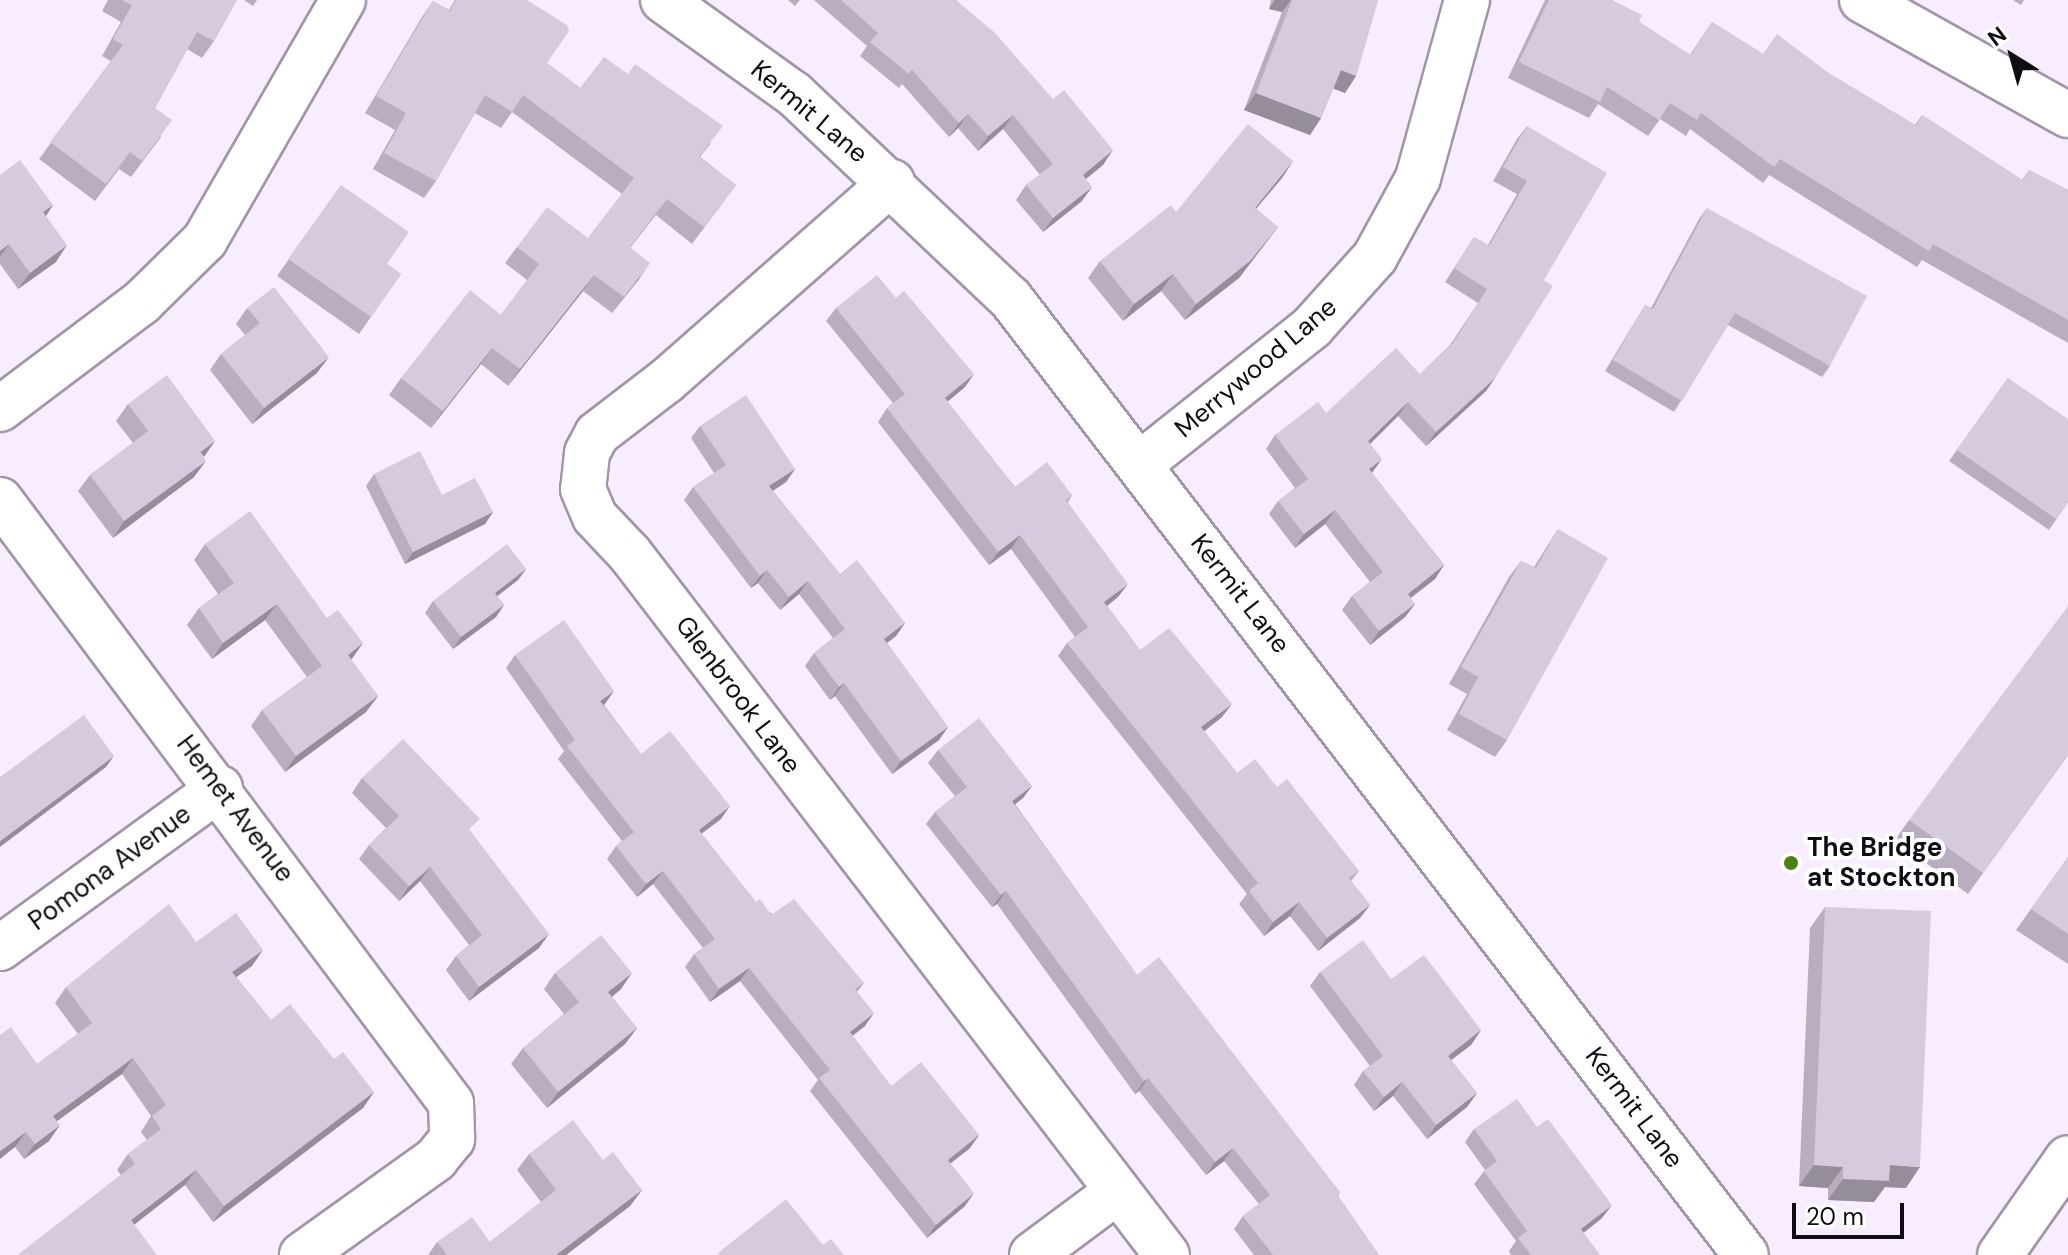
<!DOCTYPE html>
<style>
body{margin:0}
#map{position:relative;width:2068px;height:1255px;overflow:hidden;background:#f8edfe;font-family:"DM Sans",sans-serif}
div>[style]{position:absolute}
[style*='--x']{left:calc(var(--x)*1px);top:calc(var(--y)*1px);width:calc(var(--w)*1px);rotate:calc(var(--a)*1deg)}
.roads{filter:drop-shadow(2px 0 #a195a9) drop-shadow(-2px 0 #a195a9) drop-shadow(0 2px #a195a9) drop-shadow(0 -2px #a195a9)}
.minor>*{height:44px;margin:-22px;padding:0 22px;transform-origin:22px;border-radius:22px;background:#fff}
.tertiary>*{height:44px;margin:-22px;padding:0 22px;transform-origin:22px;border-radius:22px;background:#fff}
.secondary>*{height:44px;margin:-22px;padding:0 22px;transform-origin:22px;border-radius:22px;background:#fff}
.wall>*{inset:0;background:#b8aebf}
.shaded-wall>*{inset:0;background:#968d9b}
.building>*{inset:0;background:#d6cade}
.dots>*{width:22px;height:22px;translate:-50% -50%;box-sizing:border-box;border:4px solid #fff;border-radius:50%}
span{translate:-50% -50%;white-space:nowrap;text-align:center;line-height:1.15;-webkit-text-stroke:8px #fff;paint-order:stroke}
.street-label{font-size:26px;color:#100c13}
.poi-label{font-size:26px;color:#100c13;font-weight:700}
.left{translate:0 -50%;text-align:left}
.north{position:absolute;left:1972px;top:16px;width:80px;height:80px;-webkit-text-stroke:6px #fff;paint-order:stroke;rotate:323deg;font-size:22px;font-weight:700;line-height:32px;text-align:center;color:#100c13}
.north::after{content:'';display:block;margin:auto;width:28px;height:36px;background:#100c13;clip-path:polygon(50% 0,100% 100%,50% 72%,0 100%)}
.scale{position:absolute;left:1792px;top:1203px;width:112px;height:36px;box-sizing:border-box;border:4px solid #100c13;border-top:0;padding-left:10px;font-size:24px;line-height:28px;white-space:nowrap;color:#100c13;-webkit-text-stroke:6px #fff;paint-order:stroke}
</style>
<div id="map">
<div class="roads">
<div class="minor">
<div style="--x:1862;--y:0;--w:236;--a:29.2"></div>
<div style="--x:892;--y:182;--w:301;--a:138.6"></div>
<div style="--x:666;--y:381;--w:87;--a:142.5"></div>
<div style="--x:597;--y:434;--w:21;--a:118"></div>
<div style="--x:587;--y:453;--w:36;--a:96"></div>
<div style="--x:583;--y:489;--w:30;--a:67"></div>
<div style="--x:595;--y:517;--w:51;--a:46.6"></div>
<div style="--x:630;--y:554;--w:883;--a:52.55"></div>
<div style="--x:0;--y:409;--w:178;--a:-37"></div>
<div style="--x:142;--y:302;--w:88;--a:-44.5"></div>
<div style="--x:205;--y:240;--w:277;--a:-60.1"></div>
<div style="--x:1140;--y:464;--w:220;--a:-38.5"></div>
<div style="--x:1312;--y:327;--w:94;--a:-48"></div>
<div style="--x:1375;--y:257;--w:90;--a:-61.4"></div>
<div style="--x:1418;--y:178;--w:185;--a:-74.6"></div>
<div style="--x:0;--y:500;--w:753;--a:53.21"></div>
<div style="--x:451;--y:1103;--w:36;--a:88"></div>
<div style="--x:452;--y:1139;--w:26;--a:129"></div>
<div style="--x:436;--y:1159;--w:165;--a:144.4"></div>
<div style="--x:0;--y:948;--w:272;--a:-36"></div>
<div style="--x:1032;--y:1255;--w:107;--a:-36.7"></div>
</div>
<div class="tertiary">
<div style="--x:663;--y:0;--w:161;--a:35.7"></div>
<div style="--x:794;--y:94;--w:297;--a:43.4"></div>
<div style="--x:1010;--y:298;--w:1207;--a:52.44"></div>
</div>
<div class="secondary">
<div style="--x:2000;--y:1255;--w:118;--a:-55"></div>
</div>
</div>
<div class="wall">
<div style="clip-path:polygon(108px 0,237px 0,214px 41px,202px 58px,187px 49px,155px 108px,161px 137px,131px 177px,119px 169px,95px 201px,39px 159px,111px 61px,102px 56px,121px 22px,102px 11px)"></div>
<div style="clip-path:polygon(244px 0,257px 0,253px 6px)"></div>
<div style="clip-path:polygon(455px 0,527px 0,547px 63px,580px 88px,711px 143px,700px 157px,736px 185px,692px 244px,656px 215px,630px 248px,639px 279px,612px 313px,583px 291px,508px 386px,481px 364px,431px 428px,389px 395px,401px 378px,501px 315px,527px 280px,505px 263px,517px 247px,588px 238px,622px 194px,512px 112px,501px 128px,475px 113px,436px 181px,424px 198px,373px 169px,395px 130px,365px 113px,422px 17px,433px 1px,449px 10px)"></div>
<div style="clip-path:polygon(788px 0,800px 0,795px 6px)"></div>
<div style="clip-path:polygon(814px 0,956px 0,1103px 165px,1086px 179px,1082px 201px,1043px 232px,1016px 200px,1026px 185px,1040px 175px,1003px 129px,978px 151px,958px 128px,949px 137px,902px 84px,899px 88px,860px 56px,867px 46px)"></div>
<div style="clip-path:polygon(1271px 0,1378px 0,1356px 76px,1345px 93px,1333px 88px,1321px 118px,1310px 135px,1244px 110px,1282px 12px,1269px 9px)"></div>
<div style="clip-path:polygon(1545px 0,1612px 0,1639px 22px,1690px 55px,1712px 22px,1763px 54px,1830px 74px,1915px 125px,1922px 115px,2022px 180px,2029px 170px,2068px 190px,2068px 343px,1922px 260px,1917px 267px,1769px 175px,1763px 183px,1690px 129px,1686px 136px,1660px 119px,1648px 136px,1598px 104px,1589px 118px,1508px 78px)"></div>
<div style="clip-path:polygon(2013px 0,2024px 0,2021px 5px)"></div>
<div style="clip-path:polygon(1527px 126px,1544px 280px,1495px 378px,1486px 391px,1426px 446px,1398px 416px,1370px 444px,1372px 473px,1444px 565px,1435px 579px,1410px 598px,1415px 604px,1405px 617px,1370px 645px,1342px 610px,1352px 596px,1370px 582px,1325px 524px,1295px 548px,1269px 514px,1278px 501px,1295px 488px,1266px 449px,1275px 435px,1326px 413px,1420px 374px,1450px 345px,1478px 303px,1445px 282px,1474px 237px,1488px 245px,1517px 194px,1493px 181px,1517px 139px)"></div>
<div style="clip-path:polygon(1293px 161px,1282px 178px,1256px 209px,1278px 227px,1239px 278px,1185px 320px,1161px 291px,1123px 321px,1088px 278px,1100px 261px,1176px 212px)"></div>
<div style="clip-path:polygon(0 175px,53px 205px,46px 216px,56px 262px,18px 289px,0 264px)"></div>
<div style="clip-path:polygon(341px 185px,387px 264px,401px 274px,359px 334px,277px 276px)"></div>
<div style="clip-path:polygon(1707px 208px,1830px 366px,1822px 377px,1728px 325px,1674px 412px,1605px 371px,1645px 305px,1651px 308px,1699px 219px)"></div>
<div style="clip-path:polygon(247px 308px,317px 373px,252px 424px,210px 370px,221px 354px,245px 335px,236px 324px)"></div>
<div style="clip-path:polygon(836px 308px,965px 387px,947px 402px,1015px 487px,1072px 495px,1068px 502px,1118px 597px,1107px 606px,1140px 650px,1222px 717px,1204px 731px,1237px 773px,1277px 787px,1359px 871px,1351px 881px,1370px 905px,1360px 918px,1318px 951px,1290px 916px,1264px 936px,1239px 904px,1247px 894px,1058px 656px,1067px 643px,1075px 637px,1011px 549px,989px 565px,878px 422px,887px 408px,893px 403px,826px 321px)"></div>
<div style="clip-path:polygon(2008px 378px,2068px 502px,2049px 530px,1949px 461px)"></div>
<div style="clip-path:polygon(128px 404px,203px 457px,194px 477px,113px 538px,78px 491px,90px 475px,133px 443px,116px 421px)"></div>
<div style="clip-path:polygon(700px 426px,795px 469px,786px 482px,773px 491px,840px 574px,905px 623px,896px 636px,887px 643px,948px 727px,939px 740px,892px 774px,835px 696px,830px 700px,805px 666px,814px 653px,833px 638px,799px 594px,780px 610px,758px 583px,751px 588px,684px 500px,693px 487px,714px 473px,691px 438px)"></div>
<div style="clip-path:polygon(374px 474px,493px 512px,485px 524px,405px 564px,366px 486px)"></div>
<div style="clip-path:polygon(1558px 529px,1507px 740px,1495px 757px,1447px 730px,1467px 694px,1449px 684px,1509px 577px,1521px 561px,1534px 567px)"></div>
<div style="clip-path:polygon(205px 544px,327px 618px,363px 643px,351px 660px,378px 696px,366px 712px,285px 772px,251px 726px,262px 710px,307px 677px,265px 620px,212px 659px,187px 625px,199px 608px,218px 594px,194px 560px)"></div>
<div style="clip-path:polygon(526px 569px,518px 580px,497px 596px,504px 605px,496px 617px,453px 649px,425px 613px,433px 601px)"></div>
<div style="clip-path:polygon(515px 655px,604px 705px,641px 754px,721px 819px,701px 834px,756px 902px,864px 983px,857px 992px,865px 1026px,852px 1035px,891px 1086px,979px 1135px,970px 1148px,950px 1164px,965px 1206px,927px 1238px,810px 1091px,818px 1080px,740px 981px,710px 1002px,685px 967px,694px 954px,703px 948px,653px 884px,637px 897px,607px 859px,616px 846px,622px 841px,558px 759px,564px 751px,506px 668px)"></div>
<div style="clip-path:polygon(938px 750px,1032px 786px,1023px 798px,1015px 804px,1137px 975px,1340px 1192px,1338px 1196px,1379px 1255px,1254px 1255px,1234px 1229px,1243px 1216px,1259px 1204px,1224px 1161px,1206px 1175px,1139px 1091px,1135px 1094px,997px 904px,992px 907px,926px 824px,935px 812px,955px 796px,928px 763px)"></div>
<div style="clip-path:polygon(2068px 755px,1968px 894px,1895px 840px,1909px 820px)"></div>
<div style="clip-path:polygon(362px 778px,471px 832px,539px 948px,469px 1001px,446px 970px,456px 956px,469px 945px,420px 881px,399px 901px,359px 859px,369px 845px,386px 828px,352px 793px)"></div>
<div style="clip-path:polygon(2068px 857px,2068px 964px,2016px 930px)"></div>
<div style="clip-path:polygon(1825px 907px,1906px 1188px,1885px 1187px,1874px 1202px,1828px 1200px,1828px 1188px,1799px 1186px,1810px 928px)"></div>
<div style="clip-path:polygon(196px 942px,252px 966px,236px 977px,271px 1020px,334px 1059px,374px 1092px,363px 1108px,213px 1222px,185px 1185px,18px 1255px,121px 1175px,117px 1170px,128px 1154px,147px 1140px,141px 1132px,151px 1116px,122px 1074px,57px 1121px,49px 1141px,24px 1159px,15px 1147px,37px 1064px,78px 1034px,55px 1003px,66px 987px)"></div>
<div style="clip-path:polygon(1320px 972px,1391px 979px,1481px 1030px,1471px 1045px,1451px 1060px,1477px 1093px,1467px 1107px,1427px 1139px,1393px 1096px,1374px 1111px,1354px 1085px,1363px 1071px,1370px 1066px,1310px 986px)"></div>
<div style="clip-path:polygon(555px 973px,621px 989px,612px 997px,637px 1028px,625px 1044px,547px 1108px,511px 1064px,523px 1048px,564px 1014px,544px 989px)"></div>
<div style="clip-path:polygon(1474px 1129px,1602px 1218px,1583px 1233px,1600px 1255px,1511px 1255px,1509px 1251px,1516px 1241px,1474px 1184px,1485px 1170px,1465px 1142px)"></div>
<div style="clip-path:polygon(529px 1154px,603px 1160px,642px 1190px,630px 1206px,566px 1255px,428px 1255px,437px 1242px,490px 1242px,541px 1202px,517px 1170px)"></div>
</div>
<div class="shaded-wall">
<div style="clip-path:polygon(1275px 0,1291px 0,1282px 12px,1269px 9px)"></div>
<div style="clip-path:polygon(1341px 70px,1356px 76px,1345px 93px,1329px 87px)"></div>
<div style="clip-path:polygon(1256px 93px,1321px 118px,1310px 135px,1244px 110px)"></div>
<div style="clip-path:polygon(968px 114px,958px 128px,949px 137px,959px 123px)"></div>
<div style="clip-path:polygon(1013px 115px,1003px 129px,978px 151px,988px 136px)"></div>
<div style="clip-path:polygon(1113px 150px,1103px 165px,1073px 189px,1083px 175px)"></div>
<div style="clip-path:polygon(1293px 161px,1282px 178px,1243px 224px,1255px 208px)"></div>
<div style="clip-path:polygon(1092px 187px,1082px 201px,1043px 232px,1053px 218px)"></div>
<div style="clip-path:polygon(53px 205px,42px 222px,43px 212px)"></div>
<div style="clip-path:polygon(1278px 227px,1239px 278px,1185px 320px,1196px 304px)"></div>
<div style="clip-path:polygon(9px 244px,0 257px,0 251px)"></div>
<div style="clip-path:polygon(67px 245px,56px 262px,18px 289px,30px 273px)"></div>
<div style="clip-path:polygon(650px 263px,639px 279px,612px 313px,624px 297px)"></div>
<div style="clip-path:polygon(1173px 274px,1161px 291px,1123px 321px,1134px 304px)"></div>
<div style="clip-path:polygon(594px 275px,583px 291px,508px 386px,520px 369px)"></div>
<div style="clip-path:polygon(492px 348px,481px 364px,431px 428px,443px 411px)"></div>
<div style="clip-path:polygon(329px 357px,317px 373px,252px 424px,264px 408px)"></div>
<div style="clip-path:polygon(974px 374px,965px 387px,935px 412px,945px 398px)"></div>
<div style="clip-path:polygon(1495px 378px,1486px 391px,1426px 446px,1436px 432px)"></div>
<div style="clip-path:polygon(1408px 402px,1398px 416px,1359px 455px,1368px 441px)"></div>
<div style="clip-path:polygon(215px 441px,204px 457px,200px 452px)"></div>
<div style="clip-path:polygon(1382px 459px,1372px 473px,1369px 469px)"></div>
<div style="clip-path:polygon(206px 461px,194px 477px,113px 538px,124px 521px)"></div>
<div style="clip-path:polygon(795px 469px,786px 482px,760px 499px,769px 486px)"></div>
<div style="clip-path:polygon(1335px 510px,1325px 524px,1295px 548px,1304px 534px)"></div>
<div style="clip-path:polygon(493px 512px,485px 524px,405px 564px,413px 552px)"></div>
<div style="clip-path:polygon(1020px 535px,1011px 549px,989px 565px,998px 552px)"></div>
<div style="clip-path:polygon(1444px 565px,1435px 579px,1398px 608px,1408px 594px)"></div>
<div style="clip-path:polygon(526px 569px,518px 580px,487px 604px,495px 593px)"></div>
<div style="clip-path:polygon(767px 570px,758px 583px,751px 588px,760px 576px)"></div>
<div style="clip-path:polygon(808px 581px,799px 594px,780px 610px,789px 597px)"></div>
<div style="clip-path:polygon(1128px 584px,1118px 597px,1095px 615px,1104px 602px)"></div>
<div style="clip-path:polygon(277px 604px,265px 620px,212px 659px,223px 643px)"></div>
<div style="clip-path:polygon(1415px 604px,1405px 617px,1370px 645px,1379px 631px)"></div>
<div style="clip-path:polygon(504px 605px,496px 617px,453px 649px,461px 637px)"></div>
<div style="clip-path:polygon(905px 623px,896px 636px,875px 652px,884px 639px)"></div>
<div style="clip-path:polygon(363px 643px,351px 660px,348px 655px)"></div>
<div style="clip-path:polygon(844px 683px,835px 696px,830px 700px,839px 687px)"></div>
<div style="clip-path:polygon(614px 691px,605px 704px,591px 714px,600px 701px)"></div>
<div style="clip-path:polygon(378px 696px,366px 712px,285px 772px,296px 756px)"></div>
<div style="clip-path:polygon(1232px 704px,1222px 717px,1192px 741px,1201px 727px)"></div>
<div style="clip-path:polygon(948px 727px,939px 740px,892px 774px,901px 761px)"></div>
<div style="clip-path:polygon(114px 756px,106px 767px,0 847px,0 841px)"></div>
<div style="clip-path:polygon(1032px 786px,1023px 798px,1003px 814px,1012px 801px)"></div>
<div style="clip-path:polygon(730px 806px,721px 819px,689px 843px,699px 830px)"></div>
<div style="clip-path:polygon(430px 867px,420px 881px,399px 901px,409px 886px)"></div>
<div style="clip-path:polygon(663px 871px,653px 884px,637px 897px,646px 884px)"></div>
<div style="clip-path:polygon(1006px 891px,997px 904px,992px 907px,1001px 895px)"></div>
<div style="clip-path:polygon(1299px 902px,1290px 916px,1264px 936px,1273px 922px)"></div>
<div style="clip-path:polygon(1370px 905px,1360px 918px,1318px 951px,1327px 938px)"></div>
<div style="clip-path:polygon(549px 934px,539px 948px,469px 1001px,479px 987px)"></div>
<div style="clip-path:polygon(263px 950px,252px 966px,221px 988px,232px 972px)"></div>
<div style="clip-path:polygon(749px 968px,740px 981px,710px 1002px,719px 989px)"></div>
<div style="clip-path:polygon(632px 973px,621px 989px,597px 1009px,608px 992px)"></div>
<div style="clip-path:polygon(874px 1013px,865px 1026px,841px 1045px,850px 1032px)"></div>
<div style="clip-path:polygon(637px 1028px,625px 1044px,547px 1108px,558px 1092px)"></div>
<div style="clip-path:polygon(1481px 1030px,1471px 1045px,1438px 1070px,1448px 1056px)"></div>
<div style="clip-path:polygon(133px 1058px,122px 1074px,42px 1132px,53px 1116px)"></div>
<div style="clip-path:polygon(1148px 1078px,1139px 1091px,1135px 1094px,1144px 1081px)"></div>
<div style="clip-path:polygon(1402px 1082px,1393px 1096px,1374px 1111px,1384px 1097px)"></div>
<div style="clip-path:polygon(374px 1092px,363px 1108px,213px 1222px,224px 1206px)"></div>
<div style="clip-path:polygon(1477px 1093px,1467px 1107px,1427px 1139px,1436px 1125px)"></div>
<div style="clip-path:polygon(60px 1125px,49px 1141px,24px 1159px,35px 1144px)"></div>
<div style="clip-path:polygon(26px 1132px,15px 1147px,0 1159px,0 1151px)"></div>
<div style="clip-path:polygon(979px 1135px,970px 1148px,938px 1173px,948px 1160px)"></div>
<div style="clip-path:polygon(1233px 1148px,1224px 1161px,1206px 1175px,1215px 1162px)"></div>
<div style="clip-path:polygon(1814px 1165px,1843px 1167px,1828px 1188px,1799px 1186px)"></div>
<div style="clip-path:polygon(1890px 1165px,1920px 1167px,1906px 1188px,1885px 1187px,1874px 1202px,1828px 1200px,1843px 1179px)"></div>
<div style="clip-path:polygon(196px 1170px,185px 1185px,120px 1236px,131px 1220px)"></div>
<div style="clip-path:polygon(642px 1190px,630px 1206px,566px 1255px,556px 1255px)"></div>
<div style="clip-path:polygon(974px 1193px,965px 1206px,927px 1238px,936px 1225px)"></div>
<div style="clip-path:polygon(1612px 1205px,1602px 1218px,1571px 1243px,1581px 1229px)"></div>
</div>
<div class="building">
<div style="clip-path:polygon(122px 0,237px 0,214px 41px,197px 32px,155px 108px,172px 120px,142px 161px,130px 152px,106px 184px,50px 142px,123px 45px,113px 39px,132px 5px)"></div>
<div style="clip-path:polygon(456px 0,527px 0,567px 25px,569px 31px,547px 63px,580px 88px,604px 57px,628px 74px,635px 64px,723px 126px,699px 157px,736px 185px,704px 227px,667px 199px,630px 247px,650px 263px,624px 297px,594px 275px,520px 369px,492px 348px,443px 411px,401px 378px,470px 290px,501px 315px,539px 264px,517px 247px,547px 207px,588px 238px,634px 178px,523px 95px,512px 112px,485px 95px,436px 181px,384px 153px,406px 113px,376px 96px,433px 1px,450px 11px)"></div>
<div style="clip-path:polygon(841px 0,956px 0,995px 33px,1053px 99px,1064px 90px,1113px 150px,1083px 175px,1092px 187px,1053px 218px,1026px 185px,1053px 164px,1013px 115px,988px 136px,968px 114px,959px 123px,912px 70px,909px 74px,870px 42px,878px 33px)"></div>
<div style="clip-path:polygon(1292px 0,1378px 0,1356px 76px,1341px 70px,1321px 118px,1256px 93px)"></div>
<div style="clip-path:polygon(1549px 0,1612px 0,1642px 15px,1639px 22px,1691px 55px,1712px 22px,1763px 54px,1777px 34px,1830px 74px,1916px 126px,1922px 115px,2023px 180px,2029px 170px,2068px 190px,2068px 320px,1933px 244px,1929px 251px,1780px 159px,1774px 167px,1701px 113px,1697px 120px,1670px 103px,1659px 120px,1607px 87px,1600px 102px,1519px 62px)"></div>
<div style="clip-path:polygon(1248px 124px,1293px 161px,1255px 208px,1278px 227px,1250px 261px,1196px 304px,1173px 274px,1134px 304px,1100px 261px,1171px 205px,1176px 212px)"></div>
<div style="clip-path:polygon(1527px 126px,1607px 173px,1544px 280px,1553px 286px,1495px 378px,1436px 432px,1408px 402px,1368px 441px,1382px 459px,1369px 469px,1444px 565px,1408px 594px,1415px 604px,1379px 631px,1352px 596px,1383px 572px,1335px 510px,1304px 534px,1278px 501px,1308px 479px,1275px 435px,1318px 402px,1326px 413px,1396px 348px,1420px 374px,1453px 343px,1487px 289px,1454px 268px,1474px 237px,1489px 246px,1527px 181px,1503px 167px)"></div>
<div style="clip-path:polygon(20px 160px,53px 205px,43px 212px,67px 245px,30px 273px,9px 244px,0 251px,0 175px)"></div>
<div style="clip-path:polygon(341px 185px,409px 232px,387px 264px,401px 274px,371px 317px,288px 259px)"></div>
<div style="clip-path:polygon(1707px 208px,1867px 296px,1830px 366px,1735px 313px,1682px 401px,1613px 360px,1645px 305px,1653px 309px)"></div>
<div style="clip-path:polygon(877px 275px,896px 298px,904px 291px,974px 374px,945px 398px,1015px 487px,1047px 462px,1072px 495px,1066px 500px,1128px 584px,1104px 602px,1140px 650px,1169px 628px,1232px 704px,1201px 727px,1237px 773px,1255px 759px,1277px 787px,1287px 779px,1359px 871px,1349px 878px,1370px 905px,1327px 938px,1299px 902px,1273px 922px,1249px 891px,1258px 883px,1067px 643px,1088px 627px,1020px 535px,998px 552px,887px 408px,905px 394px,836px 308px)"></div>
<div style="clip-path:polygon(274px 287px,329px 357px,264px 408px,221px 354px,260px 323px,247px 308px)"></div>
<div style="clip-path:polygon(167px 375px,215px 441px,200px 452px,206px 461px,124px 521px,90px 475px,148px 431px,128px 404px)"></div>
<div style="clip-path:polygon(2008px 378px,2068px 419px,2068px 502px,2056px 519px,1957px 450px)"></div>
<div style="clip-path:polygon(746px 395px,795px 469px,769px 486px,840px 574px,857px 560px,905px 623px,884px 639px,948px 727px,901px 761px,844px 683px,839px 687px,814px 653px,845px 629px,808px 581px,789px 597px,767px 570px,760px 576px,693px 487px,726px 465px,700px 426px)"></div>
<div style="clip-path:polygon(420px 451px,442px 495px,475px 478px,493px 512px,413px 552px,374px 474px)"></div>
<div style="clip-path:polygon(250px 511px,327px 618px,338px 610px,363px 643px,348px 655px,378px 696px,296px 756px,262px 710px,322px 666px,277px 604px,223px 643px,199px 608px,234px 583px,205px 544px)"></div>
<div style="clip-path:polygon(1558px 529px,1608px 558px,1507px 740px,1459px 714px,1478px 677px,1461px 667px,1521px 561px,1536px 568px)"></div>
<div style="clip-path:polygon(507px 544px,526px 569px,495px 593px,504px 605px,461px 637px,433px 601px)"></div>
<div style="clip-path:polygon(2068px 606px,2068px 754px,1983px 873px,1909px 820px)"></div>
<div style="clip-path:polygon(564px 620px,614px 691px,600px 701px,641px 754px,670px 731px,730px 806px,699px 830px,756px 902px,760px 899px,771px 915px,794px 899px,864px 983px,855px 989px,874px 1013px,850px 1032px,891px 1086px,921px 1062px,979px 1135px,948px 1160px,974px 1193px,936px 1225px,819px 1078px,830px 1070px,749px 968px,719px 989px,694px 954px,715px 939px,663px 871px,646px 884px,616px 846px,634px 832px,567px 746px,575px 740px,515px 655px)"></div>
<div style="clip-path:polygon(84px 715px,114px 756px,0 841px,0 777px)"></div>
<div style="clip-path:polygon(979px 718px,1032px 786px,1012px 801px,1137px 975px,1159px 957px,1340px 1192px,1337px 1195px,1379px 1255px,1273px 1255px,1243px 1216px,1270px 1195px,1233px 1148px,1215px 1162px,1148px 1078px,1144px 1081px,1006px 891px,1001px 895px,935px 812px,967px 787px,938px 750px)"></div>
<div style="clip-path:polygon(403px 739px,480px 819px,469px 829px,549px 934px,479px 987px,456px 956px,482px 935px,430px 867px,409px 886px,369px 845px,399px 816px,362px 778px)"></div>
<div style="clip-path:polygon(2068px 857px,2068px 934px,2031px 909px)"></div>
<div style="clip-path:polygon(169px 904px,196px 942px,236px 913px,263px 950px,232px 972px,271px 1020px,290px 1004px,334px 1059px,343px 1052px,374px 1092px,224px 1206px,196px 1170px,131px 1220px,157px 1255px,18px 1255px,135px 1164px,128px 1154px,161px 1129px,152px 1116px,166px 1105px,133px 1058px,53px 1116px,60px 1125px,35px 1144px,26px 1132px,0 1151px,0 1035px,11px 1027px,37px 1064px,92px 1023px,66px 987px)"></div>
<div style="clip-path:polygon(1825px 907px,1931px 911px,1920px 1167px,1890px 1165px,1889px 1181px,1843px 1179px,1843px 1167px,1814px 1165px)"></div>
<div style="clip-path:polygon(601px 935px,632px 973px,608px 992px,637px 1028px,558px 1092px,523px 1048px,579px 1002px,555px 973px)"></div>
<div style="clip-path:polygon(1363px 940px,1391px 979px,1424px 955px,1481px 1030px,1448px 1056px,1477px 1093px,1436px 1125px,1402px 1082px,1384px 1097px,1363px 1071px,1383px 1056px,1320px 972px)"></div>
<div style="clip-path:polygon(1517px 1099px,1537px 1127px,1548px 1119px,1612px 1205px,1581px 1229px,1600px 1255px,1531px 1255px,1518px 1238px,1527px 1231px,1484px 1171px,1497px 1161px,1474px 1129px)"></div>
<div style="clip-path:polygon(573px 1120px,603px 1160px,613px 1152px,642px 1190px,556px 1255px,447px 1255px,437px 1242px,472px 1217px,490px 1242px,556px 1190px,529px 1154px)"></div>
<div style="clip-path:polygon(786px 1199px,823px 1245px,831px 1239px,844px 1255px,720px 1255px,718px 1253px)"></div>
</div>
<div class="dots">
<div style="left:1791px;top:863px;background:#4c8118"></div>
</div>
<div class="street-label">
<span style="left:809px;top:112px;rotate:40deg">Kermit Lane</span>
<span style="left:1256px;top:368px;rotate:-40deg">Merrywood Lane</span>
<span style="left:1240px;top:594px;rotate:52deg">Kermit Lane</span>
<span style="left:738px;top:695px;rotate:53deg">Glenbrook Lane</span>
<span style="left:235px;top:809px;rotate:53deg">Hemet Avenue</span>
<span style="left:110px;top:868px;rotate:-36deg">Pomona Avenue</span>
<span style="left:1634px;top:1108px;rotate:53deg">Kermit Lane</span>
</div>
<div class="poi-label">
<span class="left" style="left:1807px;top:863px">The Bridge<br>at Stockton</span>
</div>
<div class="north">N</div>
<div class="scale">20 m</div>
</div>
